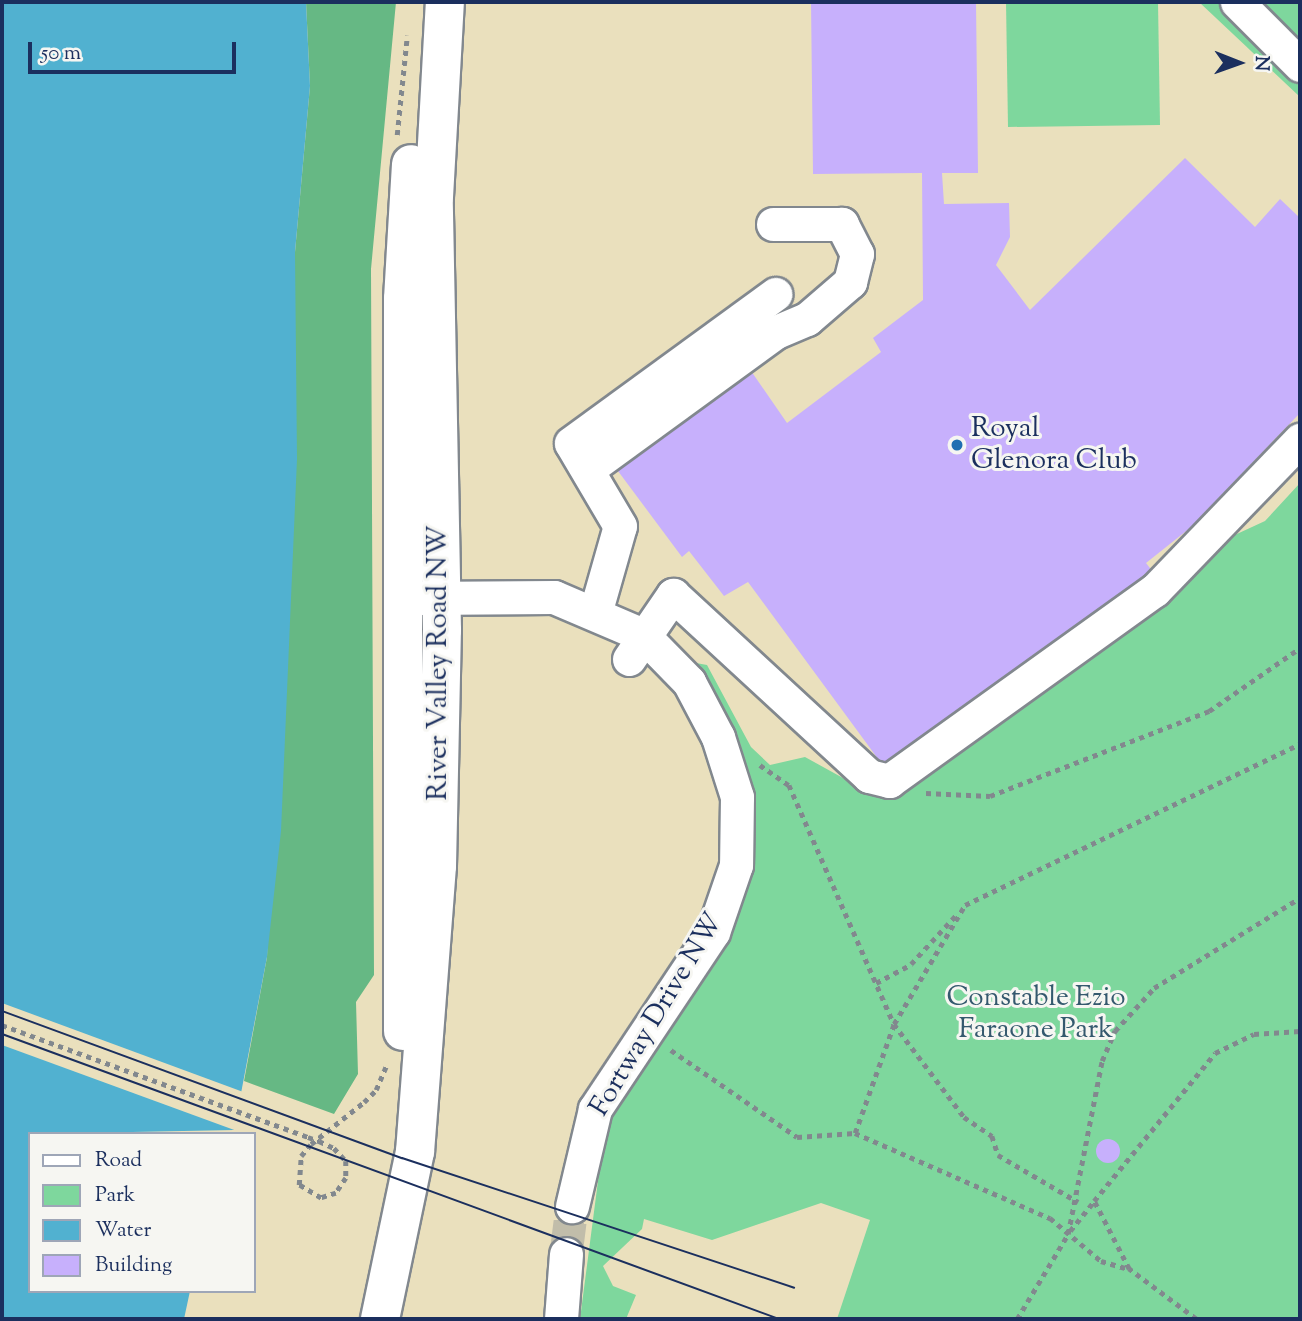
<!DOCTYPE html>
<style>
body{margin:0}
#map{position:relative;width:1302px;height:1321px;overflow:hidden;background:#eae0bd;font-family:"Sorts Mill Goudy",serif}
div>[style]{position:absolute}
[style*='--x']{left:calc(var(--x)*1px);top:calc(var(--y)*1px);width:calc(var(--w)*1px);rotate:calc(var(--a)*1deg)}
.green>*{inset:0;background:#7ed79d}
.forest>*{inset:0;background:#66b884}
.water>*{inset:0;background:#51b1d0}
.pier>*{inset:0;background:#eae0bd}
.building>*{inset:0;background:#c7b0fc}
.round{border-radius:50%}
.minor-tunnel>*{height:33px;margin-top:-16.5px;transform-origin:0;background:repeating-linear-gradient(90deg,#c1bdaa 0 33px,transparent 0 50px)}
.path>*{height:4.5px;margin-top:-2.25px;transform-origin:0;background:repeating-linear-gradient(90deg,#82888e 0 5px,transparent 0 10px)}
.roads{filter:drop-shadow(2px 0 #82888e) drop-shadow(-2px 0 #82888e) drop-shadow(0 2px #82888e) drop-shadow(0 -2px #82888e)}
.minor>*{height:33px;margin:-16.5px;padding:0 16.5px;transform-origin:16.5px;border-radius:16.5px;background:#fff}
.major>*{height:38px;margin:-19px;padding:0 19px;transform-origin:19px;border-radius:19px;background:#fff}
.tram>*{height:2px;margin:-1px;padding:0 1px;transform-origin:1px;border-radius:1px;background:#1b2f5e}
.dots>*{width:19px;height:19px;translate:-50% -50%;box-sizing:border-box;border:4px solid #f6f6f2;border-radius:50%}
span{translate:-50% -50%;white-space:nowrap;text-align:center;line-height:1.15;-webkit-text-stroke:6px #f6f6f2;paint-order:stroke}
.poi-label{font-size:28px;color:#1b2f5e}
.left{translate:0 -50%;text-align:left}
.street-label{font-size:28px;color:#1b2f5e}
.park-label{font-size:28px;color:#34596e}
.frame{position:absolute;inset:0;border:4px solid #1b2f5e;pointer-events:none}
.legend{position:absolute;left:28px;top:1132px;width:228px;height:161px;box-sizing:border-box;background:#f6f6f2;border:2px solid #9ea6b7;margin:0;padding:9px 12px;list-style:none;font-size:21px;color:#1b2f5e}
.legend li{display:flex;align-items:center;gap:14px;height:35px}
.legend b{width:35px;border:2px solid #9ea6b7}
.north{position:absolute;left:1204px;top:28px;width:70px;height:70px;-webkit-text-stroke:5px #f6f6f2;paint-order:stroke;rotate:91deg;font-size:19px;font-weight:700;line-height:28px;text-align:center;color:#1b2f5e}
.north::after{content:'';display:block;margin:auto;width:24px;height:32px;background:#1b2f5e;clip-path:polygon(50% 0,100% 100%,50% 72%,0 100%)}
.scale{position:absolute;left:28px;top:42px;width:208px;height:32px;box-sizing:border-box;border:4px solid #1b2f5e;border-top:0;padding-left:9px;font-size:21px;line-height:24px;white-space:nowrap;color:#1b2f5e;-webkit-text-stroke:5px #f6f6f2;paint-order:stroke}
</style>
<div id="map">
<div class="green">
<div style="clip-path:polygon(1006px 2px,1158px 2px,1160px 125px,1008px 127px)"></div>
<div style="clip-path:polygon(1199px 2px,1300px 2px,1300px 97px)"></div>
<div style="clip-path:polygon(1300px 483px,1300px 1319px,837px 1319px,870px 1220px,821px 1203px,712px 1240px,644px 1219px,642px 1229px,603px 1266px,613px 1286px,636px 1295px,626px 1319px,580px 1319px,604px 1135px,625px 1092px,714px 966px,749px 872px,751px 797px,740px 743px,696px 663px,707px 665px,751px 747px,770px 765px,805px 757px,872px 794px,896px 790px,1226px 539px,1265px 521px)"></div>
</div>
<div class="forest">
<div style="clip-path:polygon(306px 2px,396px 2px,371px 269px,374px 975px,356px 1002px,358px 1074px,334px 1114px,244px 1081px,267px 957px,295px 252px,310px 86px)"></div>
</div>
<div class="water">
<div style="clip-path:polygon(2px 2px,306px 2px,310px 86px,295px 252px,297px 459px,281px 831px,267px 957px,234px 1130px,30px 1134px,30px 1291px,190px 1291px,184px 1319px,2px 1319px)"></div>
</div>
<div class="pier">
<div style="clip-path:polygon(2px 1003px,246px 1093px,237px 1131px,2px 1045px)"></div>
</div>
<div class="building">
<div style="clip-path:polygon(811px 2px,976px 2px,978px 173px,942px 173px,944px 204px,1009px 203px,1010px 237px,996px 265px,1030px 310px,1185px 158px,1255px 227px,1280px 199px,1300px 218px,1300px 413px,1190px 528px,1146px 563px,1153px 572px,884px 767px,748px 582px,724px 596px,689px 551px,682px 557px,615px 467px,749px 368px,787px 423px,881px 352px,873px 338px,923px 300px,922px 173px,813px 174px)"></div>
<div class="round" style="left:1096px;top:1139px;width:24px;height:24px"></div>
</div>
<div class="minor-tunnel">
<div style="--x:566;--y:1254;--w:48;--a:-82.9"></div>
</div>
<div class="path">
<div style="--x:397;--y:135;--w:100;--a:-84.2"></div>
<div style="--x:760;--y:765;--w:35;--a:35"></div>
<div style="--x:789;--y:785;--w:261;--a:66.3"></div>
<div style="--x:894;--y:1024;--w:116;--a:53"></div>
<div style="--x:964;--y:1117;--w:34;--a:34"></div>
<div style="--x:992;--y:1136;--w:20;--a:72"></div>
<div style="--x:998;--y:1155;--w:93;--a:30.4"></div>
<div style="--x:926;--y:793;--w:64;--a:2.7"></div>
<div style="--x:990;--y:796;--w:235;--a:-21.2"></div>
<div style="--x:1209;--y:711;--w:111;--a:-34.7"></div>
<div style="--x:876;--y:983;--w:40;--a:-28"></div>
<div style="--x:911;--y:964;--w:68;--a:-47.4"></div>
<div style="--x:2;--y:1025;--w:326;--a:20.1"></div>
<div style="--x:308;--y:1137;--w:12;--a:20"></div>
<div style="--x:319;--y:1141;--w:17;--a:25"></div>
<div style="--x:334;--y:1148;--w:18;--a:47"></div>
<div style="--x:346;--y:1161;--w:17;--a:90"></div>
<div style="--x:346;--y:1178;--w:18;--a:124"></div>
<div style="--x:336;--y:1193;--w:16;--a:162"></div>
<div style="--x:321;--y:1198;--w:26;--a:-149"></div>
<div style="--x:299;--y:1185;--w:29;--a:-86"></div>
<div style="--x:301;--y:1156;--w:16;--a:-50"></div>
<div style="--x:311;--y:1144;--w:68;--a:-38.4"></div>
<div style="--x:364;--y:1102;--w:17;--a:-45"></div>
<div style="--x:376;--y:1090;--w:25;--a:-67"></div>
<div style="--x:671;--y:1050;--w:153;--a:34.6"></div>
<div style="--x:797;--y:1137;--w:58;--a:-3.9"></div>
<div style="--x:855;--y:1133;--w:213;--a:23.6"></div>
<div style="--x:1050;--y:1218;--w:67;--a:40.1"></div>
<div style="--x:1101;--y:1261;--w:29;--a:16"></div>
<div style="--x:855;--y:1133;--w:116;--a:-70.3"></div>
<div style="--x:894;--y:1024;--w:139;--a:-59.2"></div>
<div style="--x:965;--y:905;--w:372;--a:-25.7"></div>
<div style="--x:1070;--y:1231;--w:38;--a:-51"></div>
<div style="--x:1017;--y:1319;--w:99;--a:-59"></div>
<div style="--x:1068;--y:1234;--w:176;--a:-78.9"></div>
<div style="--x:1102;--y:1061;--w:33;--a:-67"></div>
<div style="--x:1115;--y:1031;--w:58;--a:-47.8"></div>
<div style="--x:1154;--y:988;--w:172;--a:-31.7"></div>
<div style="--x:1196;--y:1319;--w:84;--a:-143.3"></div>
<div style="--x:1129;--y:1269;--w:76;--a:-117.2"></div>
<div style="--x:1094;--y:1201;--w:191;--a:-50.7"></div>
<div style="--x:1215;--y:1053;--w:43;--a:-26"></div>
<div style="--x:1254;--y:1034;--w:46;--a:-3.7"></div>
</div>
<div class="roads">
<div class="minor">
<div style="--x:1237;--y:2;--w:89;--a:45"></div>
<div style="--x:588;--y:469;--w:233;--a:-36.1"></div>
<div style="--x:776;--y:332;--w:34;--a:-23"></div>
<div style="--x:807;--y:319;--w:57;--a:-40.7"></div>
<div style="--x:850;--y:282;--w:29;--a:-76"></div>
<div style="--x:857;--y:254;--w:34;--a:-117"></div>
<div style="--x:842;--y:224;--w:69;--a:180"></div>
<div style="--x:416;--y:598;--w:138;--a:-0.4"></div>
<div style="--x:554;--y:597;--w:97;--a:23.1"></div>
<div style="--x:643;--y:635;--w:66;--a:45.6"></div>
<div style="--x:689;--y:682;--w:62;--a:62.2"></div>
<div style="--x:718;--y:737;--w:63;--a:72.4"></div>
<div style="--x:737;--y:797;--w:68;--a:90.8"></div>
<div style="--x:736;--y:865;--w:71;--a:108.9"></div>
<div style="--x:713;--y:932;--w:213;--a:123.7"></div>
<div style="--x:595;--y:1109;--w:100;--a:103.3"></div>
<div style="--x:596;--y:610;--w:87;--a:-74.1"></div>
<div style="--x:620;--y:526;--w:96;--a:-120.6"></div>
<div style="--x:571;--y:443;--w:253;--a:-36.1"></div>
<div style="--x:629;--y:659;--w:78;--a:-55.5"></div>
<div style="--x:673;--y:595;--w:267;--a:42.7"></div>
<div style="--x:869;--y:776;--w:21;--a:14"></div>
<div style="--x:889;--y:781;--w:327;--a:-35.7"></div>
<div style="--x:1155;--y:590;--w:209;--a:-46"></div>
<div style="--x:561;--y:1319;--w:65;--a:-85.6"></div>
</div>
<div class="major">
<div style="--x:403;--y:1031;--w:732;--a:-90"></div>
<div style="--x:403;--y:299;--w:135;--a:-86.6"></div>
<div style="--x:380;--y:1319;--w:171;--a:-78.2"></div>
<div style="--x:415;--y:1152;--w:287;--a:-85.6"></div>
<div style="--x:437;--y:866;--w:236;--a:-88.8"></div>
<div style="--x:442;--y:630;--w:433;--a:-91.1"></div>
<div style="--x:434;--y:197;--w:195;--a:-86.8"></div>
</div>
</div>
<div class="tram">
<div style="--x:2;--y:1011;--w:426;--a:20.2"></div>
<div style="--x:402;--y:1158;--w:413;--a:18.3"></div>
<div style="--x:2;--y:1034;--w:828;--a:20.14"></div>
</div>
<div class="dots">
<div style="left:957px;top:445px;background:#1f6fb2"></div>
</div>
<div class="poi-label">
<span class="left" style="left:971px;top:445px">Royal<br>Glenora Club</span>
</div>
<div class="street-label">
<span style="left:439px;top:663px;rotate:-90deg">River Valley Road NW</span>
<span style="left:657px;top:1015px;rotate:-59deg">Fortway Drive NW</span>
</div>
<div class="park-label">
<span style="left:1036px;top:1014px">Constable Ezio<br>Faraone Park</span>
</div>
<div class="frame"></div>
<ul class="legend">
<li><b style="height:9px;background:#fff"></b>Road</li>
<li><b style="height:19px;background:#7ed79d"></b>Park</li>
<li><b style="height:19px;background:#51b1d0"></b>Water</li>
<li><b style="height:19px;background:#c7b0fc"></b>Building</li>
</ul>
<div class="north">N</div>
<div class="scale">50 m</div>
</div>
